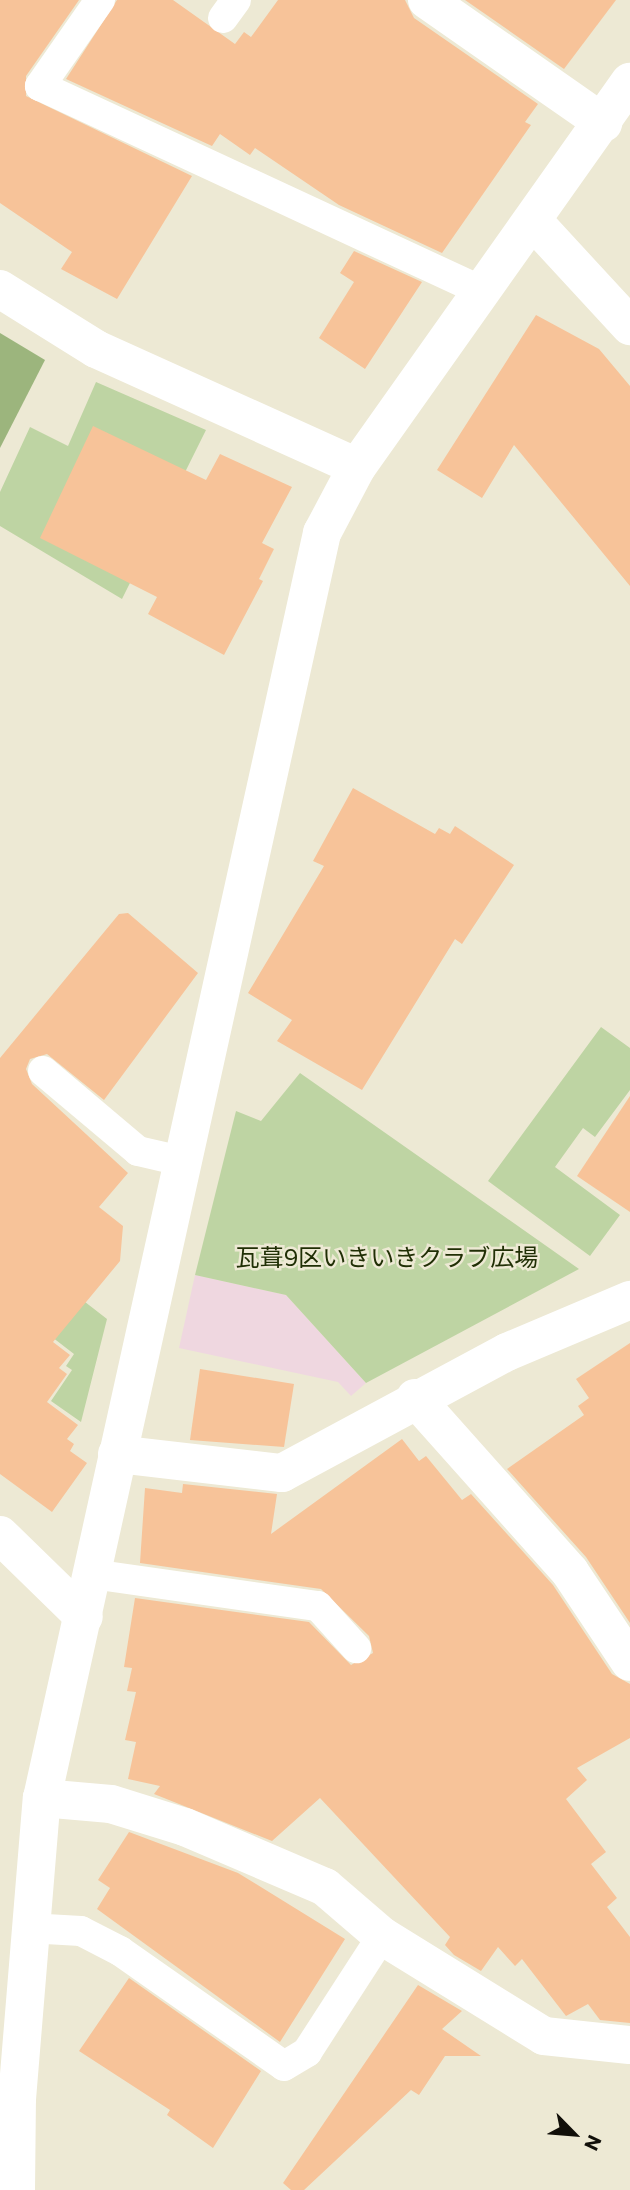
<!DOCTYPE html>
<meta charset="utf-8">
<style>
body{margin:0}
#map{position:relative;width:630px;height:2190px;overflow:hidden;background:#ede9d4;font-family:Commissioner,"Noto Sans JP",sans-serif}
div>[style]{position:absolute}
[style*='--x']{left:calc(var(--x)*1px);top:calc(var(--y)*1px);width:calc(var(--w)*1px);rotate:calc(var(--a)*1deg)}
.industrial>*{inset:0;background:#efd7e0}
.green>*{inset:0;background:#bed4a3}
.forest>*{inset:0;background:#9cb57d}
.building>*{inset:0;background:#f7c399}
.lane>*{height:30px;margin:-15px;padding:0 15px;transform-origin:15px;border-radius:15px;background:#fff}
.street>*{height:38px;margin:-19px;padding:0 19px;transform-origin:19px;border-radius:19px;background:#fff}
.secondary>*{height:38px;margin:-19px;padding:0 19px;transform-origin:19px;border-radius:19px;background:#fff}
span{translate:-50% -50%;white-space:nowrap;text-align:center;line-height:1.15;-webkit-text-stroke:5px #ede9d4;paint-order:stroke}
.park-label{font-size:24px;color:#202f05}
.north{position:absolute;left:539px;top:2099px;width:70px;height:70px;-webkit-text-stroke:5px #ede9d4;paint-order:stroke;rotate:115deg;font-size:19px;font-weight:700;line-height:28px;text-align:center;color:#110f09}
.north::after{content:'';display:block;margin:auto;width:24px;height:32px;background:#110f09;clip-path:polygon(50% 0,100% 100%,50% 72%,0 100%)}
</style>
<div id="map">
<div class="industrial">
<div style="clip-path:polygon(195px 1275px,286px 1295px,366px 1383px,351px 1396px,338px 1382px,179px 1348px)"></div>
</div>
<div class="green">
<div style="clip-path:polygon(96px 382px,206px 430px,122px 599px,0 526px,0 492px,30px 427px,68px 446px)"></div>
<div style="clip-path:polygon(601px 1027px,630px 1048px,630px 1090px,595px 1137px,583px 1128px,555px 1167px,620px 1215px,590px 1256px,488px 1181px)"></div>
<div style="clip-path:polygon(300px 1073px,579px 1269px,366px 1383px,286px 1295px,195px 1275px,236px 1111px,261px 1121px)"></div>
<div style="clip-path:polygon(49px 1274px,107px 1319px,81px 1422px,51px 1401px,72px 1370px,66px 1366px,74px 1354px,39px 1327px)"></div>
</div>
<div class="forest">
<div style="clip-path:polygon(0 333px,45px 360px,0 448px)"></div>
</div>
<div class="building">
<div style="clip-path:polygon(0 0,79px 0,26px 76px,26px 96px,192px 176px,117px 299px,61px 269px,72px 252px,0 203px)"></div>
<div style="clip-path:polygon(117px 0,173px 0,235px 44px,244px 32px,251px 37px,278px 0,405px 0,414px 18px,538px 104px,525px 122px,531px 125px,442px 253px,339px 205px,255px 148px,250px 155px,220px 134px,212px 146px,66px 79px)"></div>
<div style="clip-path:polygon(465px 0,616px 0,564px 69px)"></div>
<div style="clip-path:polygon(354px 251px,422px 282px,365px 369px,319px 338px,354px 282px,340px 273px)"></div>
<div style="clip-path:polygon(536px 315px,599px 349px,630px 386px,630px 586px,514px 445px,482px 498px,437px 470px)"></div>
<div style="clip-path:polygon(93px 426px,206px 480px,220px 454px,292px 487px,262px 543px,274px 549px,259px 579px,263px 581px,224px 655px,148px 614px,157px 597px,40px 538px)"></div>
<div style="clip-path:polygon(353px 788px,435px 834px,439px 828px,450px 834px,455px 826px,514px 865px,462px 944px,455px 939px,362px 1090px,277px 1041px,292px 1020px,248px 993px,324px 866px,313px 861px)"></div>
<div style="clip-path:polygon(128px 913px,198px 973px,104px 1100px,47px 1054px,30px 1059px,26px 1069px,32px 1084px,128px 1173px,99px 1207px,123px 1226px,120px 1261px,53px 1342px,70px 1355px,59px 1368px,67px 1374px,47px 1402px,78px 1425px,67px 1439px,74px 1444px,70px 1451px,87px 1463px,52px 1512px,0 1474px,0 1058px,119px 914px)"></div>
<div style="clip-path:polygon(630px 1096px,630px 1212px,577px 1176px)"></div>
<div style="clip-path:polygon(630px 1343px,630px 1623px,586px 1557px,507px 1469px,584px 1415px,578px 1406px,589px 1398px,576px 1379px)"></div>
<div style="clip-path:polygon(200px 1369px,294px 1384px,284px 1447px,190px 1440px)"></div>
<div style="clip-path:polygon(402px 1439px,419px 1461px,426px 1456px,462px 1500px,471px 1494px,553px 1585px,612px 1674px,630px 1684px,630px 1738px,577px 1768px,587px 1780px,566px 1799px,606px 1852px,591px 1864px,617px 1898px,607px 1907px,630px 1937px,630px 2023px,600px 2020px,588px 2004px,566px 2016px,522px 1959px,515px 1966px,498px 1947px,481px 1971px,454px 1955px,445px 1945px,450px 1937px,320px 1798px,272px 1841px,154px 1794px,160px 1786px,128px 1779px,136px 1742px,125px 1740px,136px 1692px,127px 1691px,132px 1668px,124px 1667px,135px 1598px,309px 1622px,351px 1665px,373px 1653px,369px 1636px,321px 1589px,140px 1563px,145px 1488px,182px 1493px,183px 1484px,277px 1494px,271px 1534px)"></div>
<div style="clip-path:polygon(129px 1832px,238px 1873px,345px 1939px,280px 2042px,97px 1909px,110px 1888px,98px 1880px)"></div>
<div style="clip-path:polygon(129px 1978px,261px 2071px,213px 2148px,167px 2115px,170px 2110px,79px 2051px)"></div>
<div style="clip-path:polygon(418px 1985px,462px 2011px,442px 2029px,481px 2056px,445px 2056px,419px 2095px,411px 2090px,304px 2190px,291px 2190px,283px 2183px)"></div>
</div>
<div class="lane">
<div style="--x:100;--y:0;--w:105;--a:124.9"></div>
<div style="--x:40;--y:86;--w:485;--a:24.9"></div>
<div style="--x:223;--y:18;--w:22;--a:-54"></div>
<div style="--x:43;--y:1071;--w:124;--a:40.1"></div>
<div style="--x:138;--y:1151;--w:44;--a:13.1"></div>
<div style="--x:92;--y:1574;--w:228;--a:8.1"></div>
<div style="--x:318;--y:1606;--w:57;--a:47.9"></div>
<div style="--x:28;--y:1928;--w:53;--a:3.2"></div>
<div style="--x:81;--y:1931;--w:44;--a:27.1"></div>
<div style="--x:120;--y:1951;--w:200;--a:35"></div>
<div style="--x:284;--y:2066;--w:27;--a:-31"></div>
<div style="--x:307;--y:2052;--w:138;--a:-57.1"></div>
</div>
<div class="street">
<div style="--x:427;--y:0;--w:215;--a:34.9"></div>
<div style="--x:534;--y:222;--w:142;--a:47.3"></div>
<div style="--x:0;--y:289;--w:113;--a:32"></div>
<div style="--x:96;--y:349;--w:286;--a:24.3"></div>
<div style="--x:415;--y:1398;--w:233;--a:48.3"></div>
<div style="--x:570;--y:1572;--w:108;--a:56.3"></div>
<div style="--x:117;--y:1454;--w:166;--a:6.6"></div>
<div style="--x:282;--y:1473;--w:255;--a:-28.3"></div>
<div style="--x:507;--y:1352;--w:134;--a:-22.9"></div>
<div style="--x:0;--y:1535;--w:117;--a:44.3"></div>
<div style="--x:42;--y:1798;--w:69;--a:5"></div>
<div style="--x:111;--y:1804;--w:77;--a:17.3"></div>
<div style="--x:185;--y:1827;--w:152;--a:23.2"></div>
<div style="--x:325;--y:1887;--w:75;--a:40.7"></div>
<div style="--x:382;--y:1936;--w:190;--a:31.7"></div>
<div style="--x:544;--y:2036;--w:86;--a:6"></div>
</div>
<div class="secondary">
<div style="--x:16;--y:2190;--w:91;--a:-89.4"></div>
<div style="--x:17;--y:2099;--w:302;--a:-85.3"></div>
<div style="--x:42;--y:1798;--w:1296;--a:-77.52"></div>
<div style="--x:322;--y:533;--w:75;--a:-62.1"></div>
<div style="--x:357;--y:467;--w:472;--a:-54.7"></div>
</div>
<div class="park-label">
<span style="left:387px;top:1257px">瓦葺9区いきいきクラブ広場</span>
</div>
<div class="north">N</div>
</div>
